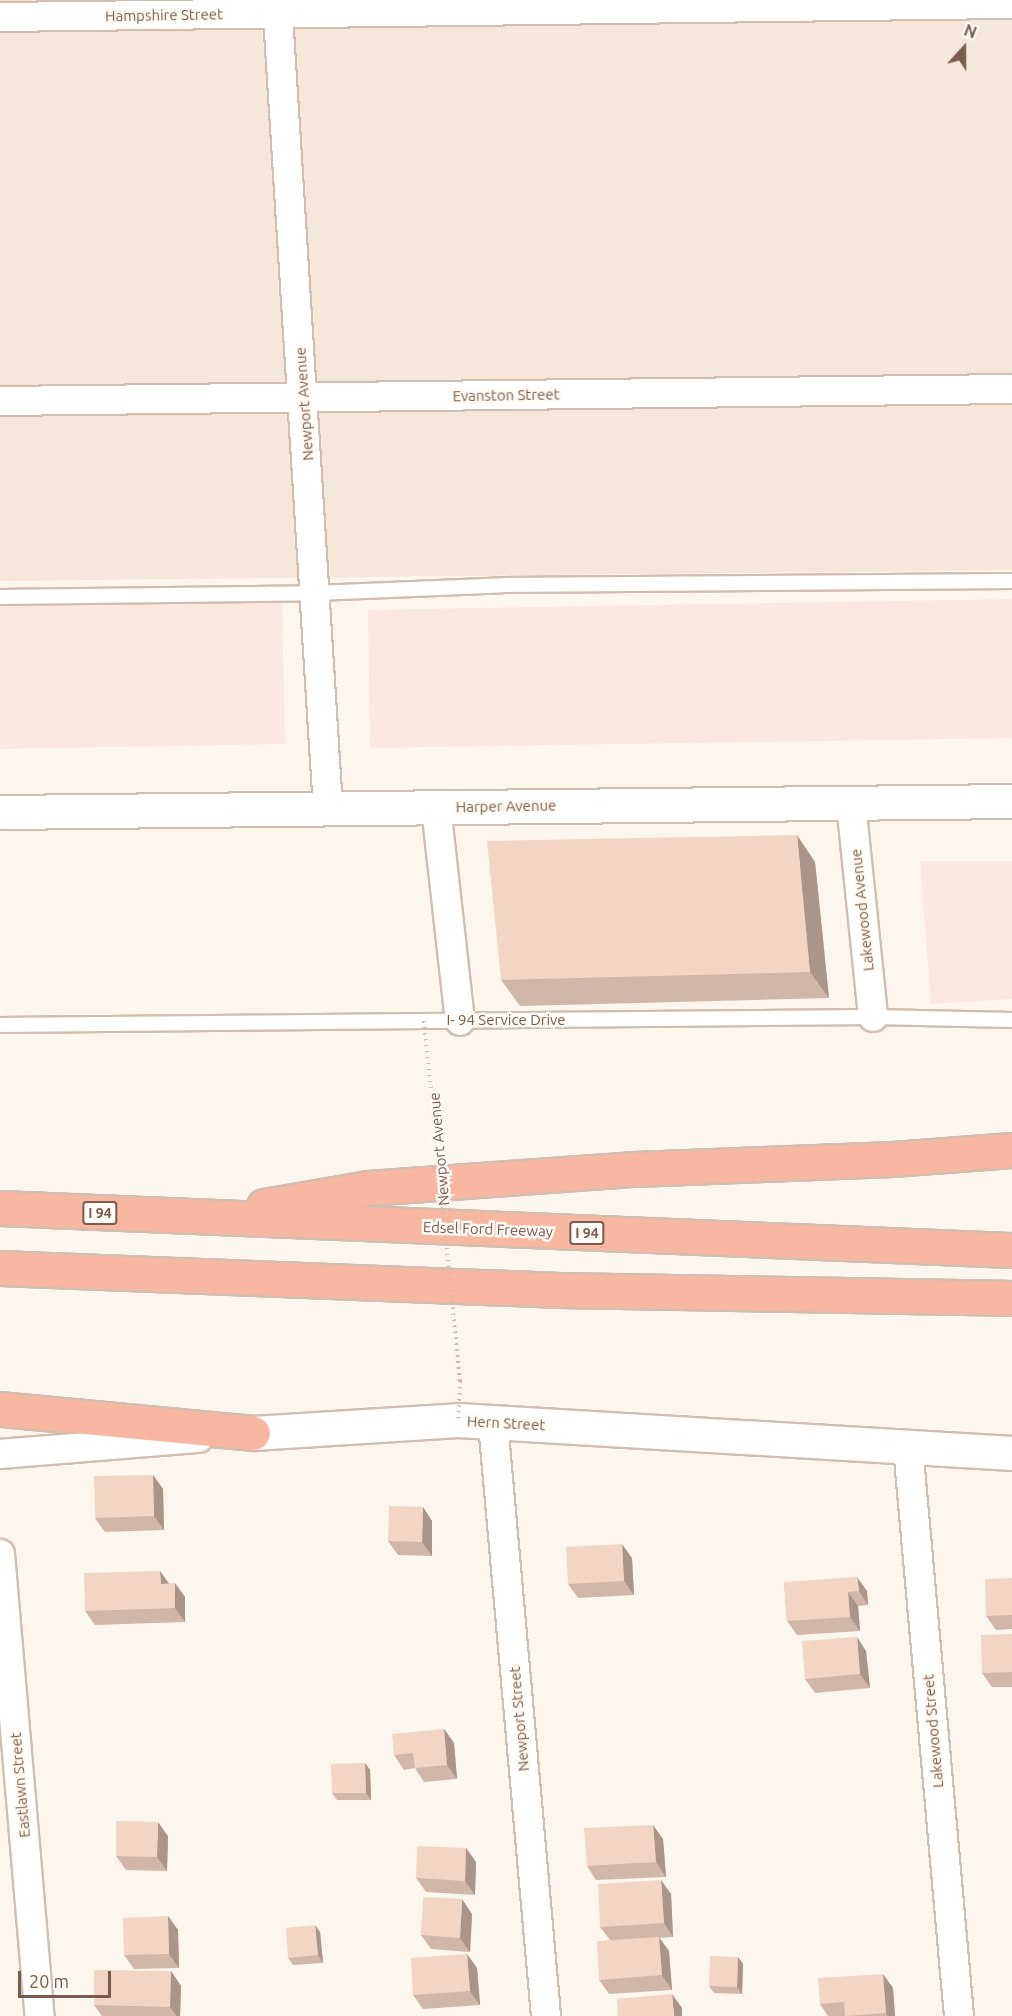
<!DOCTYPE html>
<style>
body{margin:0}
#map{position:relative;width:1012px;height:2016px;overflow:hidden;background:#fdf6ec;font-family:Ubuntu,sans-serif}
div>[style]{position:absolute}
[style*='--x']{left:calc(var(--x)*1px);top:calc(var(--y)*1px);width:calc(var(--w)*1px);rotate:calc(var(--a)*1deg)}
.residential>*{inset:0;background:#f5e8da}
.commercial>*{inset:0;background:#fde8e0}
.roads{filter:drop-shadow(2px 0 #d1beb0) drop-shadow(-2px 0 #d1beb0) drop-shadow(0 2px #d1beb0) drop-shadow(0 -2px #d1beb0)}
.service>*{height:14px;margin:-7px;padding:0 7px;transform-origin:7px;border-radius:7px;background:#fff}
.minor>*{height:28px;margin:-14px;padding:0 14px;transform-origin:14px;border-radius:14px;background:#fff}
.tertiary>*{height:33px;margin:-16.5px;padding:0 16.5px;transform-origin:16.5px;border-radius:16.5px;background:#fff}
.secondary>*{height:33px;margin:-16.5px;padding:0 16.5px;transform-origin:16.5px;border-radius:16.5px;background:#fff}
.motorway>*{height:33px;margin:-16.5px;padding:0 16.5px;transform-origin:16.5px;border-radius:16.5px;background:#f7b7a3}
.path-bridge>*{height:4px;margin-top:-2px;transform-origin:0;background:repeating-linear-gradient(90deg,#d9b8a5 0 1.5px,transparent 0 6px)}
.wall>*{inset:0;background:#d1b7a8}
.shaded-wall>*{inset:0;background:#aa9588}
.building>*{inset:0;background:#f3d5c3}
span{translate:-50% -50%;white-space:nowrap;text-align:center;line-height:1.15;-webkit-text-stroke:5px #fffaf3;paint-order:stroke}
.shield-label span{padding:2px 4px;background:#fffaf3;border:2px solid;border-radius:4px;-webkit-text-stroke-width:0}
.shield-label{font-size:14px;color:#7a5c4d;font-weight:700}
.street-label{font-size:15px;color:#7a5c4d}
.north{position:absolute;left:934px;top:18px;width:60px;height:60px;-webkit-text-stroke:4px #fffaf3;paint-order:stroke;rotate:21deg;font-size:16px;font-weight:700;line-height:24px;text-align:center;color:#7a5c4d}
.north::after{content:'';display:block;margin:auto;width:21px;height:27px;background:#7a5c4d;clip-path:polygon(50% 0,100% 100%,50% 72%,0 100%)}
.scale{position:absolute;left:18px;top:1971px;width:93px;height:27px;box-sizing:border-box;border:3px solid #7a5c4d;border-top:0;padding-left:8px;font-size:18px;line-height:21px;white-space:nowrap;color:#7a5c4d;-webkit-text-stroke:4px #fffaf3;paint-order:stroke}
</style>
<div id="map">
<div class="residential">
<div style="clip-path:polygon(0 0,1012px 0,1012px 570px,0 581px)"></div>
</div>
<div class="commercial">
<div style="clip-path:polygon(1012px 599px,1012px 738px,370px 748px,368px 610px)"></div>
<div style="clip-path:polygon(282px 602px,285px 744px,0 749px,0 606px)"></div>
<div style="clip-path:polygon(920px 861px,1012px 861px,1012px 999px,931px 1004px)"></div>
</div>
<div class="roads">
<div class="service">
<div style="--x:0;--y:597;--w:316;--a:-0.7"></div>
<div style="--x:316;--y:593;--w:188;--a:-2.4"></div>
<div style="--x:504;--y:585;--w:508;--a:-0.45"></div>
<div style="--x:0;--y:1025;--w:873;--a:-0.53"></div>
<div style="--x:873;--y:1017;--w:139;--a:1.2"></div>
</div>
<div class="minor">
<div style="--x:277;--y:0;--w:810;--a:86.39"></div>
<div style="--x:0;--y:17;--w:1012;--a:-0.74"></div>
<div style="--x:0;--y:401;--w:1012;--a:-0.68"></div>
<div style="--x:851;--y:803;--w:215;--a:84.1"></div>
<div style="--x:436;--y:807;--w:215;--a:83.6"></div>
<div style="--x:493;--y:1423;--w:595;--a:84.89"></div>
<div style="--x:908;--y:1447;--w:571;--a:84.88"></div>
<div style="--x:0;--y:1454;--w:199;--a:-4.6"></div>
<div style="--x:0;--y:1554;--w:464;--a:85.1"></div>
</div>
<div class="tertiary">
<div style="--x:253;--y:1433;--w:205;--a:-3.6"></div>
<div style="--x:458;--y:1420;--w:555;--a:3.41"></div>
</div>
<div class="secondary">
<div style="--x:0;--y:812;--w:1012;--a:-0.62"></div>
</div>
<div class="motorway">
<div style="--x:264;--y:1206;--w:106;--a:-9.8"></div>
<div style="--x:368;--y:1188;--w:268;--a:-4.1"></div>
<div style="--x:635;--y:1169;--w:258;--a:-2.2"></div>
<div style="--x:893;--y:1159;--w:119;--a:-4.3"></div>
<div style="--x:0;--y:1208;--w:1013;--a:2.38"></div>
<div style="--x:0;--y:1268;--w:560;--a:2.25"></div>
<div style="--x:560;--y:1290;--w:452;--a:1"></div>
<div style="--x:0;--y:1409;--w:254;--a:5.4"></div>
</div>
</div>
<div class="path-bridge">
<div style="--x:424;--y:1021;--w:362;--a:84.3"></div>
<div style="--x:460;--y:1381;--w:39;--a:93"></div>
</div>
<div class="wall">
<div style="clip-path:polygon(815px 862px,829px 998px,520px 1006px,501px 980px)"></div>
<div style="clip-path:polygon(153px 1475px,163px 1489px,164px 1530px,105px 1532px,95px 1518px)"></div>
<div style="clip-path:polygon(423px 1507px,432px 1521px,432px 1556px,398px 1555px,388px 1541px)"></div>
<div style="clip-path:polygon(632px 1558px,634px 1595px,578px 1598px,568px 1584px)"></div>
<div style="clip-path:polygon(160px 1571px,169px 1584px,185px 1597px,185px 1622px,95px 1625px,85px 1611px)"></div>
<div style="clip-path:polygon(1012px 1578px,1012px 1629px,996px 1630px,986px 1616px)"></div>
<div style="clip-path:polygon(784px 1582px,867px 1591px,868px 1605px,858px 1606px,860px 1631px,797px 1635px,787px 1621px)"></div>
<div style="clip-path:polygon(1012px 1634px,1012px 1687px,992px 1687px,982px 1673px)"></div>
<div style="clip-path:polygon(866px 1651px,870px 1688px,815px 1693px,805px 1679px)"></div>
<div style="clip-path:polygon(444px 1729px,454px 1743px,457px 1779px,424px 1782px,415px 1768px,404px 1770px,394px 1755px)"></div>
<div style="clip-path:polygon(365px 1763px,370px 1770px,371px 1800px,337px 1800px,332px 1793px)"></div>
<div style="clip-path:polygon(168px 1836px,167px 1871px,126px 1870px,116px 1856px)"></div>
<div style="clip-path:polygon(663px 1839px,666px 1877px,596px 1880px,587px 1866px)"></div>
<div style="clip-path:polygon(466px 1848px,476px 1862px,475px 1895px,426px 1892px,416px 1878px)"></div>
<div style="clip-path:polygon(671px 1894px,673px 1937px,659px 1938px,669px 1951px,672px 1990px,609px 1994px,599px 1980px,610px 1940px,600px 1927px)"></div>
<div style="clip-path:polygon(472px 1914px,470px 1952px,431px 1949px,421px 1935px)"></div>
<div style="clip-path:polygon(168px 1916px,178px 1930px,179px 1968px,134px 1969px,124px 1955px)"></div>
<div style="clip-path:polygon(320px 1932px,323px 1963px,293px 1965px,288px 1958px)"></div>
<div style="clip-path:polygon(467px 1954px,477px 1968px,480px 2005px,423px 2009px,413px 1995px)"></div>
<div style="clip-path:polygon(738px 1957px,743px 1964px,742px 1994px,714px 1993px,709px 1986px)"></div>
<div style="clip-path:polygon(171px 1971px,181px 1986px,180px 2016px,102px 2016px,94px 2005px)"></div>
<div style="clip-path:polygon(883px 1974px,893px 1988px,895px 2016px,828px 2016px,820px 2004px)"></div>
</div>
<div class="shaded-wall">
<div style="clip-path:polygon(797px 835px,815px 862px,829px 998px,810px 972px)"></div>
<div style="clip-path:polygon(153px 1475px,163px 1489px,164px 1530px,154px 1516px)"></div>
<div style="clip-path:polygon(423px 1507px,432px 1521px,432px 1556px,422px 1542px)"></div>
<div style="clip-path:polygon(622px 1544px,632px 1558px,634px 1595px,624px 1581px)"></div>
<div style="clip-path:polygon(160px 1571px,170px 1585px,161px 1584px)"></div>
<div style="clip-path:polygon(857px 1577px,867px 1591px,868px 1605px,859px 1591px)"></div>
<div style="clip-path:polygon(175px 1583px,185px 1597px,185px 1622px,175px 1608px)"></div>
<div style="clip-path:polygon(848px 1592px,858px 1606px,860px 1631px,850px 1617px)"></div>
<div style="clip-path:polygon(857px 1637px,866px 1651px,870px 1688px,860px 1674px)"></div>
<div style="clip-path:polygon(444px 1729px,454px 1743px,457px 1779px,447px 1765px)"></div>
<div style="clip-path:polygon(365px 1763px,370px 1770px,371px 1800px,366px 1793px)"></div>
<div style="clip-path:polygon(158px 1822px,168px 1836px,167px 1871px,157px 1857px)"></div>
<div style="clip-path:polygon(653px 1825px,663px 1839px,666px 1877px,656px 1862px)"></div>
<div style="clip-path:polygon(466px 1848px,476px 1862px,475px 1895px,465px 1881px)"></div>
<div style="clip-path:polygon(661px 1880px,671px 1894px,673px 1937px,664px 1923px)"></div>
<div style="clip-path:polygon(462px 1899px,472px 1914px,470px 1952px,460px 1938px)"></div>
<div style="clip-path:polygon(168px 1916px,178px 1930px,179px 1968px,169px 1954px)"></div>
<div style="clip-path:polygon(315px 1925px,320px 1932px,323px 1963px,318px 1955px)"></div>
<div style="clip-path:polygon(659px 1937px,669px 1951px,672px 1990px,662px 1975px)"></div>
<div style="clip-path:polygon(467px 1954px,477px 1968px,480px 2005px,470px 1991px)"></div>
<div style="clip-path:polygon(738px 1957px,743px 1964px,742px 1994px,737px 1987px)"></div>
<div style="clip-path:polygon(171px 1971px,181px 1986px,180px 2016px,177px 2016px,170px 2007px)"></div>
<div style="clip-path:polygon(883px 1974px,893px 1988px,895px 2016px,888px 2016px,886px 2013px)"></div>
<div style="clip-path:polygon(672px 1994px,682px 2008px,682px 2016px,674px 2016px)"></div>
</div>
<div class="building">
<div style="clip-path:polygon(797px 835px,810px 972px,501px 980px,487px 841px)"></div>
<div style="clip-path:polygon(153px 1475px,154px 1516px,95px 1518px,94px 1476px)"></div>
<div style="clip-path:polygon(389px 1506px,423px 1507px,422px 1542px,388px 1541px)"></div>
<div style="clip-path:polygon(622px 1544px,624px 1581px,568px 1584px,566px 1547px)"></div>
<div style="clip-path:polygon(160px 1571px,161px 1584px,175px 1583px,175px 1608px,85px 1611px,84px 1573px)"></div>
<div style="clip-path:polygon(857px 1577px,859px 1591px,848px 1592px,850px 1617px,787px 1621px,784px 1582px)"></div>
<div style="clip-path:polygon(1012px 1578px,1012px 1615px,986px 1616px,985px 1579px)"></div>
<div style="clip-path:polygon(1012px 1634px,1012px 1672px,982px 1673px,981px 1635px)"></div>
<div style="clip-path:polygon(857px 1637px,860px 1674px,805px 1679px,802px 1641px)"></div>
<div style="clip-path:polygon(444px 1729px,447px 1765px,415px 1768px,413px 1753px,394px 1755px,392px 1734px)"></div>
<div style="clip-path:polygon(365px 1763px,366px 1793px,332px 1793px,331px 1764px)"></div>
<div style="clip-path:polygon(116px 1821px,158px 1822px,157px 1857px,116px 1856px)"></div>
<div style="clip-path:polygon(653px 1825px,656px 1862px,587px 1866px,584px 1828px)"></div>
<div style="clip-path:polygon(417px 1846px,466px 1848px,465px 1881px,416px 1878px)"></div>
<div style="clip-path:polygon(661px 1880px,664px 1923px,600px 1927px,598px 1884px)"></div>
<div style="clip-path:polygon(423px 1897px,462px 1899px,460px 1938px,421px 1935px)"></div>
<div style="clip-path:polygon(168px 1916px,169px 1954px,124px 1955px,123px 1918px)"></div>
<div style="clip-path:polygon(315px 1925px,318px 1955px,288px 1958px,286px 1928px)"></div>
<div style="clip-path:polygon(659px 1937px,662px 1975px,599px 1980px,597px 1941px)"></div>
<div style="clip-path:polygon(467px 1954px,470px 1991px,413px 1995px,411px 1958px)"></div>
<div style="clip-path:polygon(710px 1956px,738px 1957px,737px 1987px,709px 1986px)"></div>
<div style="clip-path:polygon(94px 1970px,171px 1971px,170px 2007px,94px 2005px)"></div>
<div style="clip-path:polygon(883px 1974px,886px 2013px,845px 2016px,844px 2002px,820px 2004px,818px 1978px)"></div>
<div style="clip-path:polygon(672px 1994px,674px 2016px,618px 2016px,617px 1999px)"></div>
</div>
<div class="shield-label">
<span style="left:100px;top:1213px">I 94</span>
<span style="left:587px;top:1233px">I 94</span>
</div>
<div class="street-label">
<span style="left:164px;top:15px;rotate:-1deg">Hampshire Street</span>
<span style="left:506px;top:395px;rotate:-1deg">Evanston Street</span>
<span style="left:304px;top:404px;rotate:-94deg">Newport Avenue</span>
<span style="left:506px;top:806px;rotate:-1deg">Harper Avenue</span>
<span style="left:862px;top:910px;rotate:-96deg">Lakewood Avenue</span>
<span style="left:506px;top:1020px">I- 94 Service Drive</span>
<span style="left:439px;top:1149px;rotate:-95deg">Newport Avenue</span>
<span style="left:488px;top:1229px;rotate:2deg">Edsel Ford Freeway</span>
<span style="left:506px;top:1423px;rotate:3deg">Hern Street</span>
<span style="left:519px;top:1719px;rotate:-95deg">Newport Street</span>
<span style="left:933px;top:1731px;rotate:-95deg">Lakewood Street</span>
<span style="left:20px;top:1785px;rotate:-95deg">Eastlawn Street</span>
</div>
<div class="north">N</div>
<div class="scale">20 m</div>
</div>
